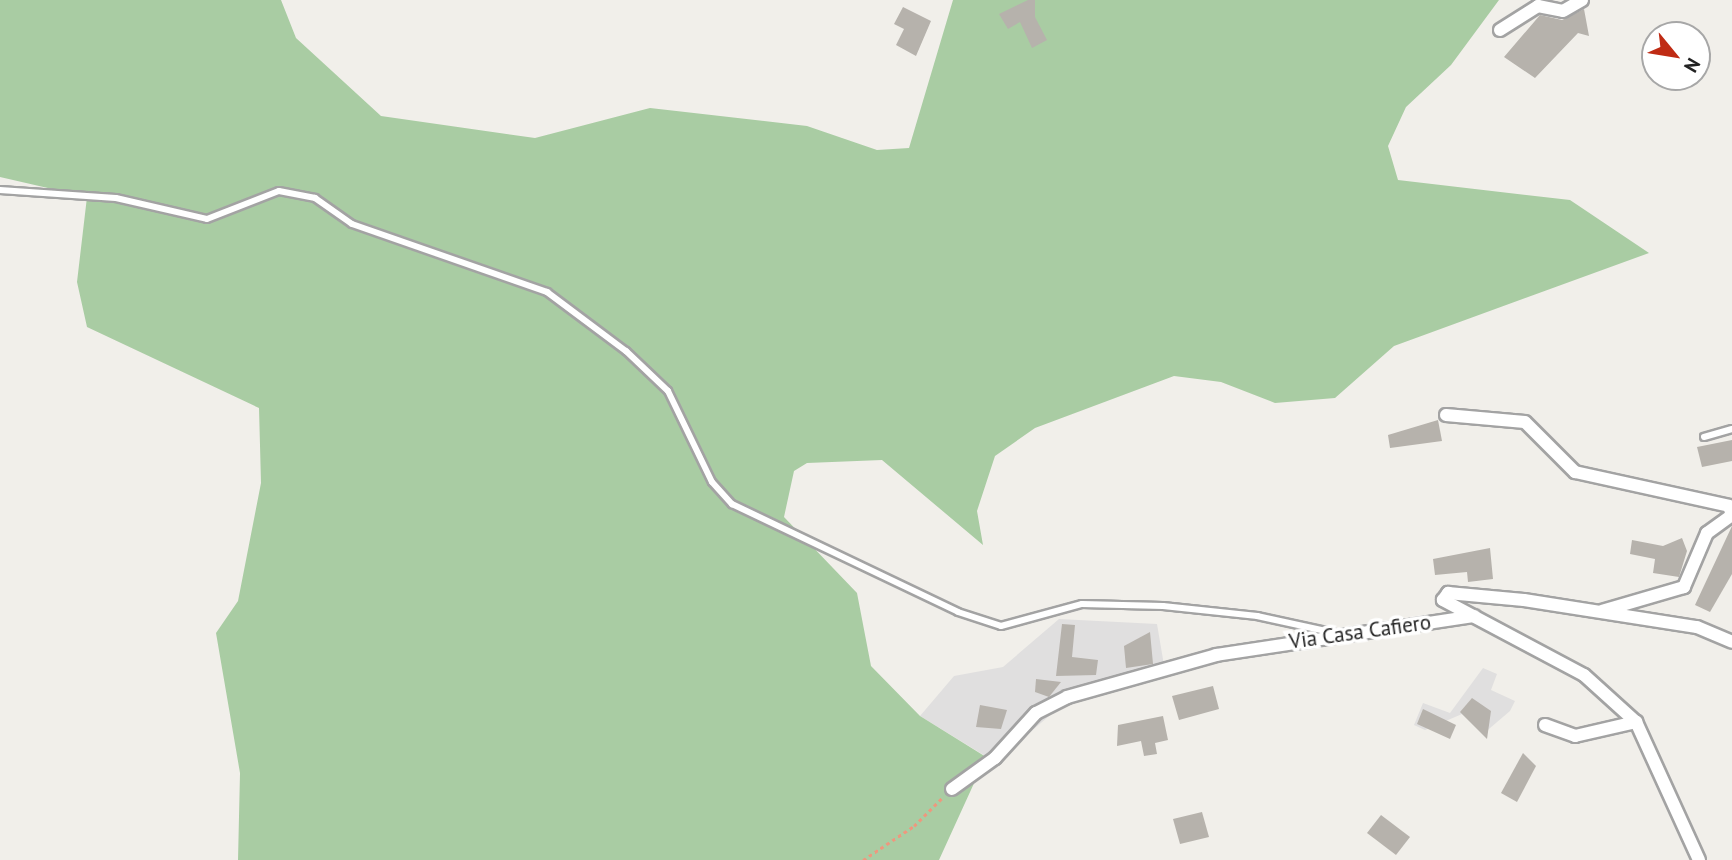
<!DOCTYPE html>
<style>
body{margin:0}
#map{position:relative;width:1732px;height:860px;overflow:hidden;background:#f1efea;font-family:"PT Sans",sans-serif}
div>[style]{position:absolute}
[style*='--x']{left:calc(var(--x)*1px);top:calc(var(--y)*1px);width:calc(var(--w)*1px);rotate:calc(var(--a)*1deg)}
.residential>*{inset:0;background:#e0dfdf}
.forest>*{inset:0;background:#a9cca3}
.building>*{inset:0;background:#b6b2ac}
.path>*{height:2.5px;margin-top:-1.25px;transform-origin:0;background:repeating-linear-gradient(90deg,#ed997f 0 3.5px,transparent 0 7px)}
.roads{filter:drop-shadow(2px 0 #a3a3a3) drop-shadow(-2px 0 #a3a3a3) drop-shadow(0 2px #a3a3a3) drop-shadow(0 -2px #a3a3a3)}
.service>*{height:6px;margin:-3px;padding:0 3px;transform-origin:3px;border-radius:3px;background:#fff}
.minor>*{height:12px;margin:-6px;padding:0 6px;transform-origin:6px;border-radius:6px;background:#fff}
span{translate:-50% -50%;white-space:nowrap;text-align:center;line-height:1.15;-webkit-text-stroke:7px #fff;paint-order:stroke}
.street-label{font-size:21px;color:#222}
.north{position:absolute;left:1641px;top:21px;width:70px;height:70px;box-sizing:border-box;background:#fff;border:2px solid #a7a7a7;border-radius:50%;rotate:120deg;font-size:19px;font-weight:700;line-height:28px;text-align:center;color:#222}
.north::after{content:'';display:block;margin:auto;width:24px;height:32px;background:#bf2b14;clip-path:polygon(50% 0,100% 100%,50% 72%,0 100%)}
</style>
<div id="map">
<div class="residential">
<div style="clip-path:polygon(1059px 619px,1157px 624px,1166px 677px,1062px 705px,995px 762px,920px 716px,954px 676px,1003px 667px)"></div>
<div style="clip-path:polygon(1483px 668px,1497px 674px,1491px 690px,1515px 701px,1510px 711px,1483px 734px,1462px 714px,1425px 730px,1414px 725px,1423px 703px,1450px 713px)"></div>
</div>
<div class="forest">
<div style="clip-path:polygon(0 0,281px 0,296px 38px,381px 116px,535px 138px,650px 108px,807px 126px,877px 150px,909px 148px,953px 0,1499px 0,1451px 65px,1406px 107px,1388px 146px,1398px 180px,1570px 200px,1649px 253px,1394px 346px,1335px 398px,1275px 403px,1221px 382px,1174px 376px,1035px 428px,995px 456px,977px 511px,983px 545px,882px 460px,807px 463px,794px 471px,784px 517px,857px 593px,871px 666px,920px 716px,986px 757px,939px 860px,238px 860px,240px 773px,216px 633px,238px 601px,261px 483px,259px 408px,87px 327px,77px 282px,87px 197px,0 177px)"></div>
</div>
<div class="building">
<div style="clip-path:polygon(1028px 0,1035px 0,1035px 17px,1047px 40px,1032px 48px,1020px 22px,1008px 29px,999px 14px)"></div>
<div style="clip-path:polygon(903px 7px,931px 21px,916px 56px,896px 45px,904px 29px,894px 24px)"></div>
<div style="clip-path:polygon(1584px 9px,1589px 36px,1578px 33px,1535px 78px,1504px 57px,1540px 15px,1562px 20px)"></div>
<div style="clip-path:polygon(1438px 420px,1442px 441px,1390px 448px,1388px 435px)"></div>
<div style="clip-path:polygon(1732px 440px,1732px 461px,1702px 467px,1697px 447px)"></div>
<div style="clip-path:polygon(1732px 526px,1732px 574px,1710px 612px,1695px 605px)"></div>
<div style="clip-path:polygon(1682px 538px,1687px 551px,1679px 577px,1653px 573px,1655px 559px,1630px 554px,1632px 540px,1663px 546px)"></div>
<div style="clip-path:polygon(1490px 548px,1493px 579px,1468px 582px,1467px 572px,1435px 575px,1433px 559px)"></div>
<div style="clip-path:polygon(1062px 624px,1075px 625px,1072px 657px,1098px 660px,1096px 675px,1056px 676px)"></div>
<div style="clip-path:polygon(1150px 632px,1153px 664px,1126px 668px,1124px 646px)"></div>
<div style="clip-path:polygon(1036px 679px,1061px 682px,1049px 697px,1035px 692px)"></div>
<div style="clip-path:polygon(1213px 686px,1219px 709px,1179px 720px,1172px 696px)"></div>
<div style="clip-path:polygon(1472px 698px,1491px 711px,1487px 739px,1460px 712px)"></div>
<div style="clip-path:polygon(980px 705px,1007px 710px,1001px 729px,976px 727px)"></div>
<div style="clip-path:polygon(1423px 709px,1456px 725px,1450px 739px,1417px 724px)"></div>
<div style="clip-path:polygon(1163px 716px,1168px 740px,1155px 743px,1157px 754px,1144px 756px,1141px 741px,1117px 746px,1118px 725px)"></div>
<div style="clip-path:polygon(1523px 753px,1536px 766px,1517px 802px,1501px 793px)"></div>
<div style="clip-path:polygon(1202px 812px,1209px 837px,1180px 844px,1173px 819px)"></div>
<div style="clip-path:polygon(1381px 815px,1410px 837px,1396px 855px,1367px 833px)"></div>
</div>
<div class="path">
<div style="--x:863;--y:860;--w:61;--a:-33.7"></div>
<div style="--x:914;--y:826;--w:40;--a:-45"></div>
</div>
<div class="roads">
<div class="service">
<div style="--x:0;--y:190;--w:116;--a:3.9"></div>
<div style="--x:116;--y:198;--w:93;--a:13"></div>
<div style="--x:207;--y:219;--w:77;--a:-21.3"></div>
<div style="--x:279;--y:191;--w:37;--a:11"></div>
<div style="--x:315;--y:198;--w:45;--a:35.1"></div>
<div style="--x:352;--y:224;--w:207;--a:19.2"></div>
<div style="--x:547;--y:292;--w:99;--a:36.8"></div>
<div style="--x:626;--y:351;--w:58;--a:43.6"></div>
<div style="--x:668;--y:391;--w:101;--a:64.2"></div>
<div style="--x:712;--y:482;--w:30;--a:48"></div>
<div style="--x:732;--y:504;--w:250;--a:25.5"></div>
<div style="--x:958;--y:612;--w:45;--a:18"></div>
<div style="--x:1001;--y:626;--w:84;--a:-15.2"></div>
<div style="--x:1082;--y:604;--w:81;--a:1.4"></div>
<div style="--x:1163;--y:606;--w:95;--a:6.1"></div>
<div style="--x:1257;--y:616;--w:80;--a:12.3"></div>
<div style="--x:1704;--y:437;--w:29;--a:-16"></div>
</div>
<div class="minor">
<div style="--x:1500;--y:30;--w:45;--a:-32.3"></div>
<div style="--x:1538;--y:6;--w:25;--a:11"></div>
<div style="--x:1563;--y:11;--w:22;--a:-30"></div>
<div style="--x:1446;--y:415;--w:79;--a:5.1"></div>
<div style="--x:1525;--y:422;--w:71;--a:45"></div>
<div style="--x:1575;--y:472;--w:158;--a:12.4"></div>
<div style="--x:1729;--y:506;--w:9;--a:72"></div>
<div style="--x:1732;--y:515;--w:31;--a:144"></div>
<div style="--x:1707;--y:533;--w:59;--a:113.1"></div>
<div style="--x:1684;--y:587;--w:85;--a:163.7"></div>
<div style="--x:1545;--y:725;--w:32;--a:20"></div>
<div style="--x:1575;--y:736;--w:63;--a:-12.9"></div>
<div style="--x:952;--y:789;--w:53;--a:-35.8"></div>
<div style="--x:995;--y:758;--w:61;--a:-47.7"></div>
<div style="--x:1036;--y:713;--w:35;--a:-27"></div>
<div style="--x:1067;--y:697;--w:155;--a:-15.7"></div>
<div style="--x:1216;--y:655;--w:261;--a:-8.6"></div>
<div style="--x:1699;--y:860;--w:152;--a:-114.5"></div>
<div style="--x:1636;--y:722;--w:70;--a:-137.9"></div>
<div style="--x:1584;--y:675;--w:160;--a:-152"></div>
<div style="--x:1443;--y:600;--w:9;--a:-54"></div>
<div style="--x:1448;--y:593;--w:76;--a:5.3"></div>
<div style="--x:1524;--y:600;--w:175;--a:8.9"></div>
<div style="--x:1697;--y:627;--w:38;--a:23"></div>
</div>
</div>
<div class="street-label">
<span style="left:1360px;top:632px;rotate:-8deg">Via Casa Cafiero</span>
</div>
<div class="north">N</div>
</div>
